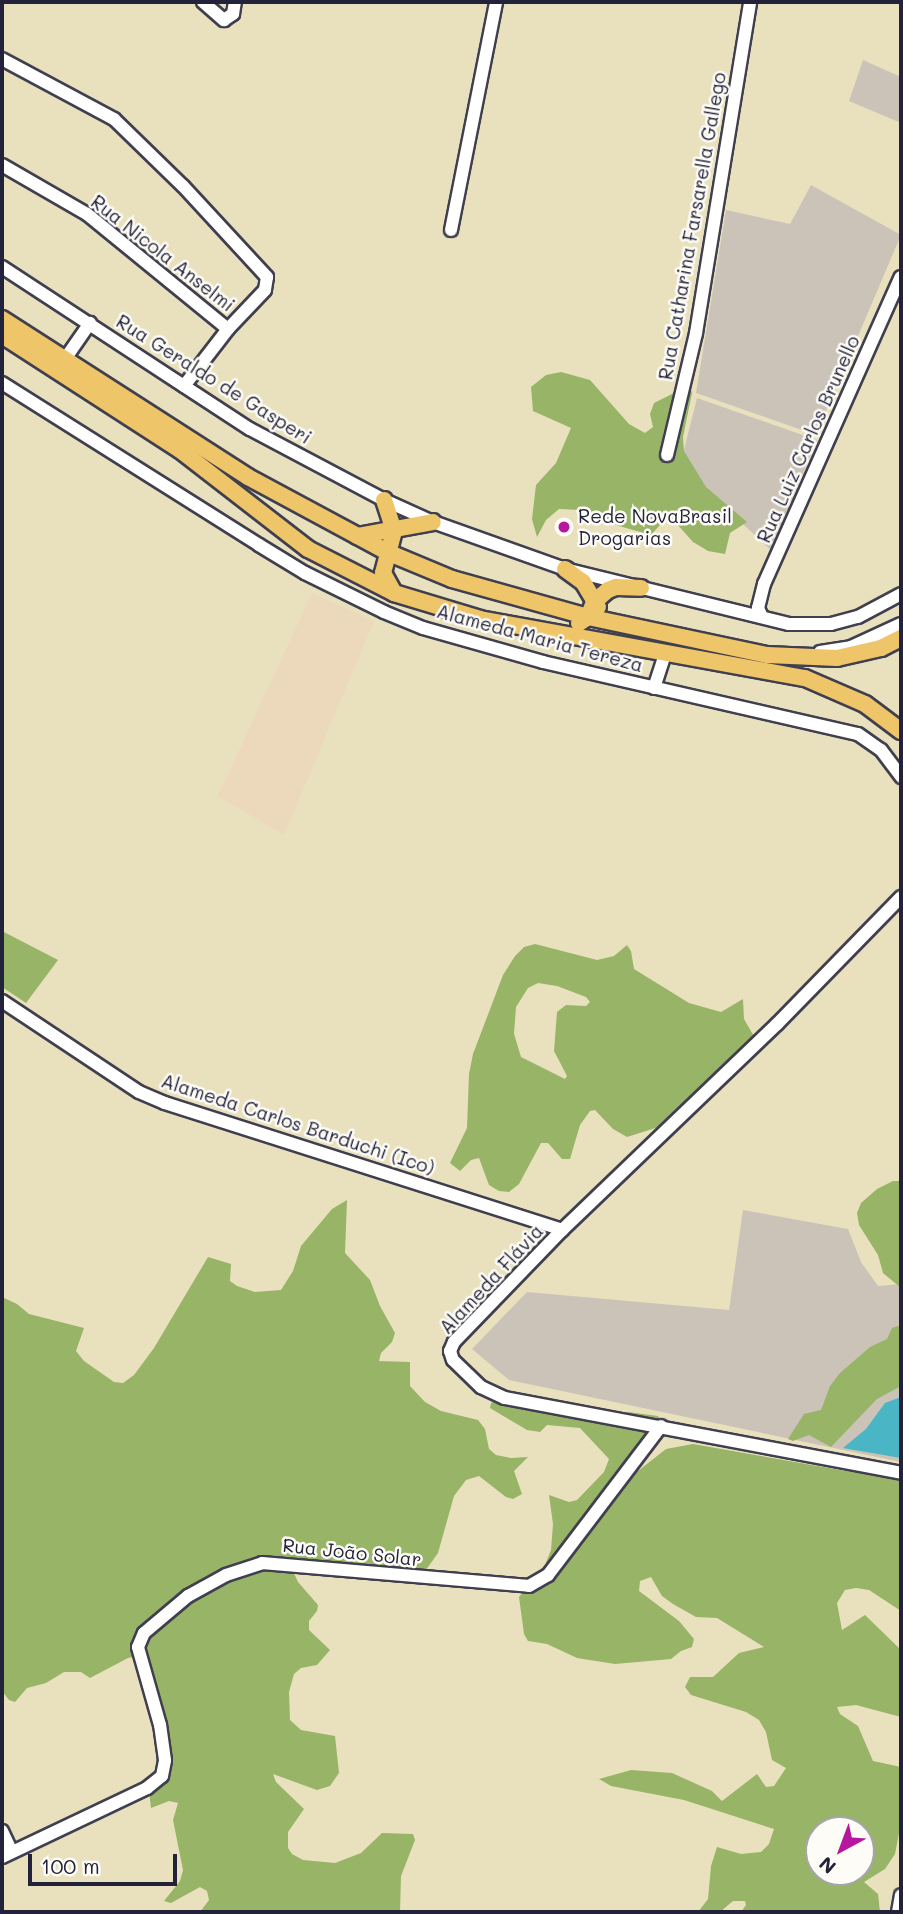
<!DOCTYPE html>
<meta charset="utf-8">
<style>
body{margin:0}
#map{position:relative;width:903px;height:1914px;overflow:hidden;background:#e9e1be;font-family:Mali,sans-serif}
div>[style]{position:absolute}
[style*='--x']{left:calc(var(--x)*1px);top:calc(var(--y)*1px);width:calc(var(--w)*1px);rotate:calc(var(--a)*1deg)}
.built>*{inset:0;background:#ecd8ba}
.industrial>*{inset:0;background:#cbc3b8}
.forest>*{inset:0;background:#97b467}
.water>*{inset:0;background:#49b5c5}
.roads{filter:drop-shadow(2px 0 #403f4f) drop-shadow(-2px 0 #403f4f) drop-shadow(0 2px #403f4f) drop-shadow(0 -2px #403f4f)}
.minor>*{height:12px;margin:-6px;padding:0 6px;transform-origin:6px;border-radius:6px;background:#fff}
.major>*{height:16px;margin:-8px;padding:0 8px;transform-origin:8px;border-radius:8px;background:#eec569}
.dots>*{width:19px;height:19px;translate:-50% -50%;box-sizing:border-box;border:4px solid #fdfcf7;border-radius:50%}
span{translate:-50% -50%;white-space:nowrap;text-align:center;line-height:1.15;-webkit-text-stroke:5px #fdfcf7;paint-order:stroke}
.street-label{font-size:19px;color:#22223b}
.poi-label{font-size:19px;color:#22223b}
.left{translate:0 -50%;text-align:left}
.frame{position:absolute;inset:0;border:4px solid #22223b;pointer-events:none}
.north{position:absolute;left:805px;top:1816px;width:70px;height:70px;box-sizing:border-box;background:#fdfcf7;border:2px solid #a5a5ac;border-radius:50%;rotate:221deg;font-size:19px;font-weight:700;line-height:28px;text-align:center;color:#22223b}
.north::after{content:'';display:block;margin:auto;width:24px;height:32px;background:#b5179e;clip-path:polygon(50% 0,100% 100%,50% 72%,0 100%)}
.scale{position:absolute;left:28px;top:1854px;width:149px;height:32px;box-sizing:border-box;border:4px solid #22223b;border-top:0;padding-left:9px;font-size:21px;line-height:24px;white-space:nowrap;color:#22223b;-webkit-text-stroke:5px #fdfcf7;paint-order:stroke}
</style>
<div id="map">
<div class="built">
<div style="clip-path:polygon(312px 593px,374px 621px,284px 835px,218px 796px)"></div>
</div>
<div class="industrial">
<div style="clip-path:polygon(863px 60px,901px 77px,901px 123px,849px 101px)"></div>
<div style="clip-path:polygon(811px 185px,901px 235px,816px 435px,696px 393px,726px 210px,790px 224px)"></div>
<div style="clip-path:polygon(697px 398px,817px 440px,771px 550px,680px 466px)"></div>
<div style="clip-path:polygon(743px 1210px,848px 1229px,861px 1262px,878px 1286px,901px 1284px,901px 1462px,509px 1380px,472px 1349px,527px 1292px,729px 1310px)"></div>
</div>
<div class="forest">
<div style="clip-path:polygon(561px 372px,590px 380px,629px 424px,645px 433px,653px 427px,650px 414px,654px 403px,672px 394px,684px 383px,689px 383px,692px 393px,683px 437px,684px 451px,706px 487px,747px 522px,730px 533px,725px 554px,708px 551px,693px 542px,669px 515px,651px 535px,619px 526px,580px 510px,559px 509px,546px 520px,537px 537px,532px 519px,536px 485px,556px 463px,571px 428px,533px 411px,531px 387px,546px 375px)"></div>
<div style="clip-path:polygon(2px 931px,58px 960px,26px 1003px,2px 987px)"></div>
<div style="clip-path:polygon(evenodd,535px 944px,597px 960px,614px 956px,627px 945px,631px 951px,634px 969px,689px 1003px,721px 1012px,743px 999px,744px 1019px,755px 1038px,739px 1072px,687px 1118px,627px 1137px,613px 1129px,595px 1110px,590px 1111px,580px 1125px,570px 1159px,562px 1159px,548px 1143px,541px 1143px,519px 1184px,509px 1192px,499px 1191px,489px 1185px,479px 1158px,471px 1160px,460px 1171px,450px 1163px,467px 1128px,469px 1074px,473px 1054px,503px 975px,515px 956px,524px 947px,535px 944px,538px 983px,557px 986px,586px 997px,590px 1002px,586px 1006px,566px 1005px,557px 1012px,554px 1051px,567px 1076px,565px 1079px,521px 1057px,514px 1034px,516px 1007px,528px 988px,538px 983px)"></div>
<div style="clip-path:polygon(893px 1181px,901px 1181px,901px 1288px,883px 1273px,878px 1255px,859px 1225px,857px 1213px,861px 1203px,877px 1189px)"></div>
<div style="clip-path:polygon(347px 1200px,345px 1253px,370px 1280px,380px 1306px,395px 1333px,392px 1342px,381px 1353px,379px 1361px,410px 1362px,410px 1386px,425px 1402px,441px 1411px,478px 1420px,485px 1429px,489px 1449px,496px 1455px,511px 1458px,528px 1457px,514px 1471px,522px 1494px,513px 1499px,506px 1497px,479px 1476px,466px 1480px,454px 1496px,438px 1553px,423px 1574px,404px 1578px,357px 1578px,332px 1570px,292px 1569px,298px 1582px,318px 1605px,317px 1611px,309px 1621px,309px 1630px,330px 1650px,317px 1665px,301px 1668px,294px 1674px,289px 1692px,290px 1720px,301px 1730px,335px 1736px,339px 1773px,330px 1786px,317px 1790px,273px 1774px,276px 1782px,304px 1809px,288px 1832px,288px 1848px,292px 1854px,303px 1860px,335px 1863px,361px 1853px,382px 1833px,413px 1834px,415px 1840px,401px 1876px,400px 1912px,200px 1912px,209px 1900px,207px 1891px,200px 1887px,171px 1903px,164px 1901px,180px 1881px,183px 1870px,173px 1820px,178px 1803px,169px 1801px,151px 1808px,149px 1791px,156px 1774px,163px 1728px,148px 1654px,128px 1658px,90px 1678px,81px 1672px,64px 1672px,46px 1683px,27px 1688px,15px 1702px,9px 1700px,2px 1691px,2px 1297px,17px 1304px,29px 1314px,84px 1328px,76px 1351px,84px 1361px,114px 1382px,123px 1383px,134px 1375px,154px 1348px,208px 1257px,231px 1264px,230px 1281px,237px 1286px,255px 1292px,281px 1290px,293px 1271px,301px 1246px,332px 1209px)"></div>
<div style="clip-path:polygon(901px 1325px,901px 1386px,877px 1399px,831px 1447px,809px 1435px,793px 1441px,788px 1439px,804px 1414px,821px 1410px,830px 1386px,840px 1373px,870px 1347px,887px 1339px,892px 1328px)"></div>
<div style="clip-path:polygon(evenodd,498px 1400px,611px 1418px,628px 1412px,658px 1416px,661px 1423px,646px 1429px,646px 1447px,637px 1466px,638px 1471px,666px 1449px,693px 1444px,846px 1471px,878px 1473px,901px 1480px,901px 1611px,869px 1590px,856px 1588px,845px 1590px,837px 1603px,842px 1630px,865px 1615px,901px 1650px,901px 1717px,856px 1705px,837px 1707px,840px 1714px,858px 1726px,873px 1761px,901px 1767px,901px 1823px,895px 1854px,885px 1869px,864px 1882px,878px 1894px,880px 1912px,741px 1912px,746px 1905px,745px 1901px,733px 1901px,720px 1912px,698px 1912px,708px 1899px,711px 1866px,717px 1847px,741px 1854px,761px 1852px,769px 1844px,774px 1829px,684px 1800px,611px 1786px,599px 1779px,631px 1770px,672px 1773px,712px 1791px,722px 1801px,757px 1774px,766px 1787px,774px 1786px,786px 1768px,772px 1760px,766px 1732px,759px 1720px,746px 1712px,691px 1695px,685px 1687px,690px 1677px,713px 1677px,739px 1653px,764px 1647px,717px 1618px,696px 1617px,673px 1604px,662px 1596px,651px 1577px,640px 1581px,639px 1591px,679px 1621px,694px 1639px,692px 1647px,681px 1651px,671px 1659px,615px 1664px,577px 1658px,547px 1644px,528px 1641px,524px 1634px,519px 1597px,545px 1565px,551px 1550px,553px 1524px,549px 1495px,569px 1502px,577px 1500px,604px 1472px,609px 1459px,580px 1428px,547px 1425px,540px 1432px,527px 1430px,490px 1408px,491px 1403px,498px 1400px,819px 1830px,861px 1830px,861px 1872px,819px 1872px,819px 1830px)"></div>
</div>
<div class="water">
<div style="clip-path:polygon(901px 1397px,901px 1458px,843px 1448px,866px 1429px,885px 1403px)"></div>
</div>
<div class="roads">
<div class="minor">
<div style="--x:203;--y:2;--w:28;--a:41"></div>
<div style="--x:224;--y:20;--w:11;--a:-34"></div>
<div style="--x:233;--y:14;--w:12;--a:-81"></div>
<div style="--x:2;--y:59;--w:127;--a:28.2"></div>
<div style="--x:114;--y:119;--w:96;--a:44.2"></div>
<div style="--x:183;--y:186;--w:124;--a:47.3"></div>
<div style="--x:267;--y:277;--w:13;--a:99"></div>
<div style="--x:265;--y:290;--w:54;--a:133.5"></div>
<div style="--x:228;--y:329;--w:72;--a:127.7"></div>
<div style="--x:2;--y:165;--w:98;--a:30"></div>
<div style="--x:87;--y:214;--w:182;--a:39.2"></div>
<div style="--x:451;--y:230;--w:232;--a:-78.8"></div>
<div style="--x:2;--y:267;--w:296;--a:33.2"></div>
<div style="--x:250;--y:429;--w:152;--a:27.9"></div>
<div style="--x:384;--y:500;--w:54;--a:24.2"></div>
<div style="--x:433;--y:522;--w:140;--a:19.6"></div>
<div style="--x:565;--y:569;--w:231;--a:13.8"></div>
<div style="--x:789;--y:624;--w:42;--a:0"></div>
<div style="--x:831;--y:624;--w:28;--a:-15"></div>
<div style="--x:858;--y:617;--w:49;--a:-28.1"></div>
<div style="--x:65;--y:359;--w:44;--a:-55.2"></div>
<div style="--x:2;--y:383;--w:304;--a:32.2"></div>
<div style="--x:259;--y:545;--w:54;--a:31.3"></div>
<div style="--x:305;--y:573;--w:88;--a:26.3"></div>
<div style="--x:384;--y:612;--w:42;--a:22.3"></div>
<div style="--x:423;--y:628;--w:125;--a:15.8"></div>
<div style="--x:543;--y:662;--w:323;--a:12.9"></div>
<div style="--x:858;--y:734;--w:28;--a:35"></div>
<div style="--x:881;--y:750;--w:34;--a:53"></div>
<div style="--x:667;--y:455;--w:125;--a:-76.6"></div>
<div style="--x:696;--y:333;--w:335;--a:-80.7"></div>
<div style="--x:762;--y:617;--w:10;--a:-114"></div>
<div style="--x:758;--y:608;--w:25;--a:-76"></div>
<div style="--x:764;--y:584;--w:336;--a:-66"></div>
<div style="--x:820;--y:652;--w:31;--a:-9"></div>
<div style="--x:851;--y:647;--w:55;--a:-24.7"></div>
<div style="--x:654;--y:688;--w:36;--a:-72"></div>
<div style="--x:901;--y:897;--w:177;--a:134.3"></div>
<div style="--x:777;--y:1024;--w:298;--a:136.2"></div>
<div style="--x:562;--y:1230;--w:156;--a:134"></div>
<div style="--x:454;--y:1342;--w:10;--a:114"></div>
<div style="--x:450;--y:1351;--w:9;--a:72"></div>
<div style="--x:453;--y:1360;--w:39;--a:44"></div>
<div style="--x:481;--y:1387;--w:26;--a:25"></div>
<div style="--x:505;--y:1398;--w:403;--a:10.7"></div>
<div style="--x:2;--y:1001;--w:164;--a:33.6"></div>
<div style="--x:139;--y:1092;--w:28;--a:23"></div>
<div style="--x:165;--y:1103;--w:417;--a:17.7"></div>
<div style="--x:2;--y:1831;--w:23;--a:65"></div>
<div style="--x:2;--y:1857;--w:161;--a:-25.4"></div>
<div style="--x:147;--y:1788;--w:19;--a:-39"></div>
<div style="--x:162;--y:1776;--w:16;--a:-79"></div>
<div style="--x:165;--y:1760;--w:35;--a:-98"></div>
<div style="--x:160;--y:1725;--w:81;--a:-105.8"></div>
<div style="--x:138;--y:1647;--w:15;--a:-67"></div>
<div style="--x:144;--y:1633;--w:57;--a:-40.1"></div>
<div style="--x:188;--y:1596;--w:43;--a:-28.9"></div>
<div style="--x:226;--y:1575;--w:38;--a:-18"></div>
<div style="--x:262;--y:1563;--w:268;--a:4.9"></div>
<div style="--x:529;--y:1586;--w:22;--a:-30"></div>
<div style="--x:548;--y:1575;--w:187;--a:-52.8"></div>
<div style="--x:898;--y:1912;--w:17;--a:-80"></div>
</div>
<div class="major">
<div style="--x:2;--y:319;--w:292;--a:32.7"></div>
<div style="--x:248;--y:477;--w:158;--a:28.3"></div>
<div style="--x:387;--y:552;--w:70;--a:22.6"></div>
<div style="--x:452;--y:579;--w:141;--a:15.6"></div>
<div style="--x:588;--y:617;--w:183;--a:12"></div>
<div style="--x:767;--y:655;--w:70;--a:2.5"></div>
<div style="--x:837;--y:658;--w:45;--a:-12.8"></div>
<div style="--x:881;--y:648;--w:22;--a:-27"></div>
<div style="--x:2;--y:335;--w:212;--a:32.9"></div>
<div style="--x:180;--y:450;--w:162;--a:37.7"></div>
<div style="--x:308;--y:549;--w:97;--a:27.1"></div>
<div style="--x:394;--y:593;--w:90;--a:16.8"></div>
<div style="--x:480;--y:619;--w:330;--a:10.3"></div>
<div style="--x:805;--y:678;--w:65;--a:23.4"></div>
<div style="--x:865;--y:704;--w:45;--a:36.9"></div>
<div style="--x:384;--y:500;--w:33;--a:72"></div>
<div style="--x:394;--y:531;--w:43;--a:104.7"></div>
<div style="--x:383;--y:573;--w:23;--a:61"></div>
<div style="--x:357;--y:536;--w:77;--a:-10.4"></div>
<div style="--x:565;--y:569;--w:22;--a:36"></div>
<div style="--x:583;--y:582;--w:29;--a:59"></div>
<div style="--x:579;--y:623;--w:11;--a:-34"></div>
<div style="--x:588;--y:617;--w:16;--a:-68"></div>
<div style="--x:594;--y:602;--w:18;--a:-41"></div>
<div style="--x:608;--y:590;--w:9;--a:-21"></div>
<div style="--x:616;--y:587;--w:25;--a:2"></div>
</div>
</div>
<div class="dots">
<div style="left:564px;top:527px;background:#b5179e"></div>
</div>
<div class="street-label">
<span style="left:692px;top:226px;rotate:-80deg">Rua Catharina Farsarella Gallego</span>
<span style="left:163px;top:253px;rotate:38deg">Rua Nicola Anselmi</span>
<span style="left:214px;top:379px;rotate:32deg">Rua Geraldo de Gasperi</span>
<span style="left:808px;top:439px;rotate:-66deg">Rua Luiz Carlos Brunello</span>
<span style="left:540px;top:638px;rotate:15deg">Alameda Maria Tereza</span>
<span style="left:298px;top:1124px;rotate:18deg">Alameda Carlos Barduchi (Ico)</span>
<span style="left:491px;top:1279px;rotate:-47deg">Alameda Flávia</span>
<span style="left:352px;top:1552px;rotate:6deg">Rua João Solar</span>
</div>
<div class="poi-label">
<span class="left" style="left:578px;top:527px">Rede NovaBrasil<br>Drogarias</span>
</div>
<div class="frame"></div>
<div class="north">N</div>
<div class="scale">100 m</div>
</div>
